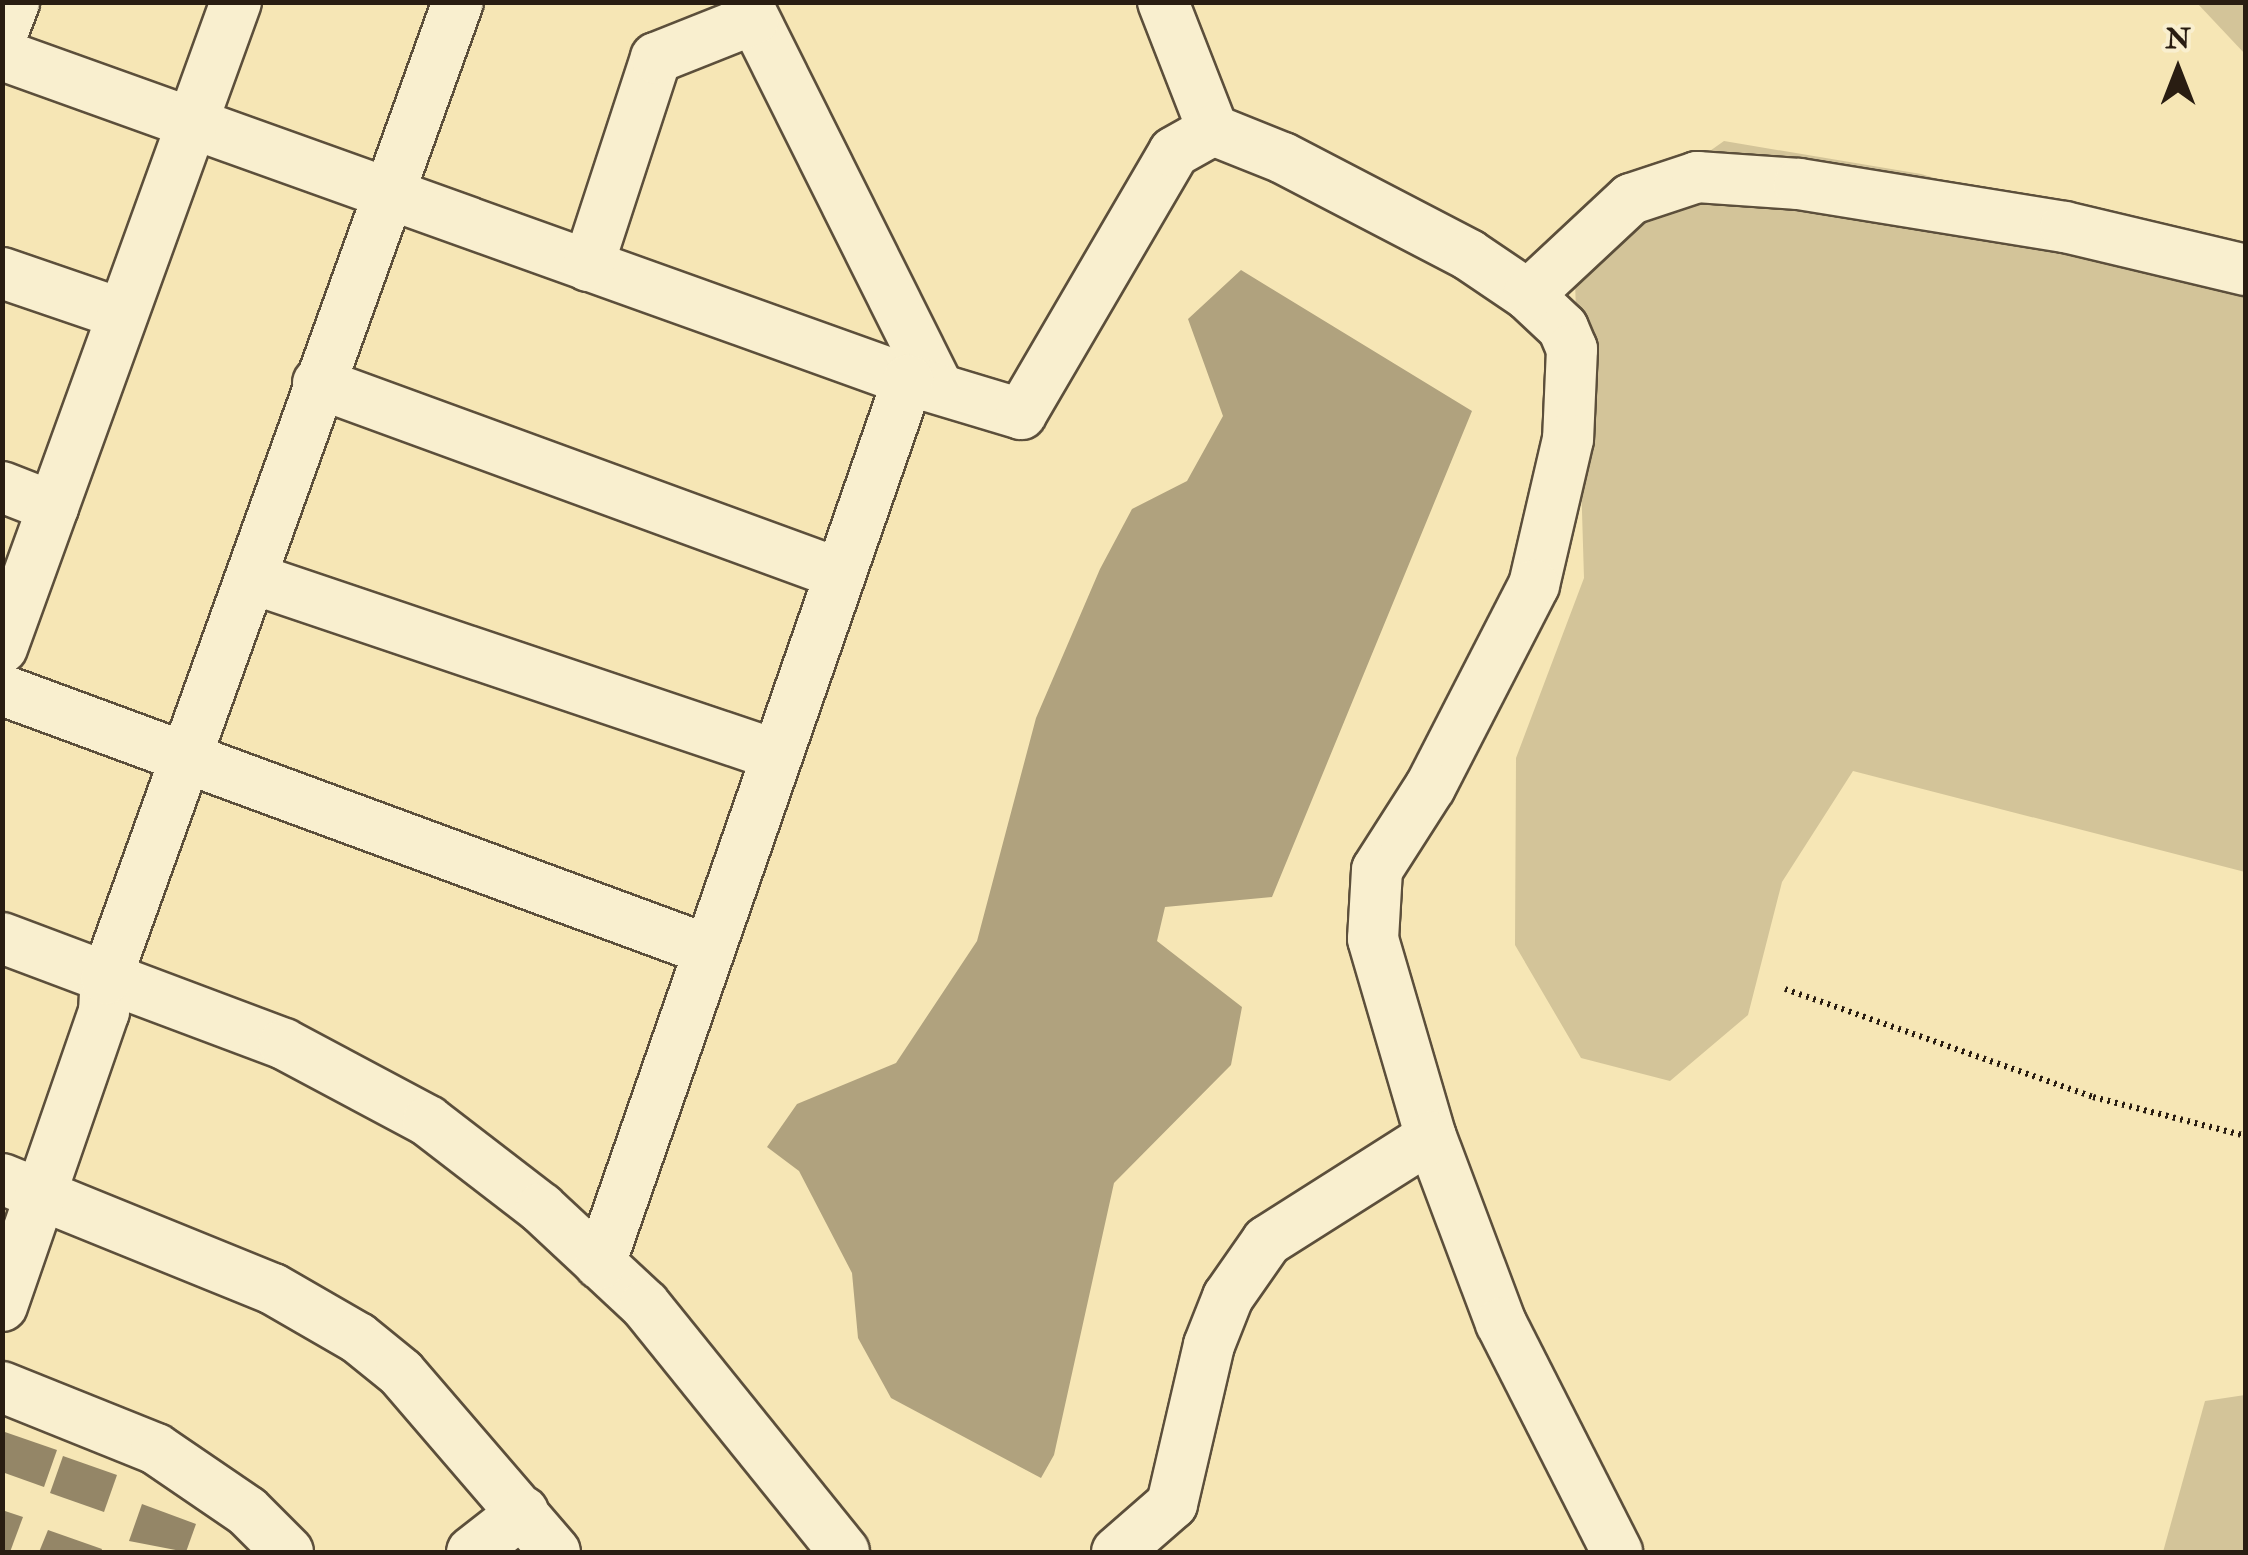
<!DOCTYPE html>
<style>
body{margin:0}
#map{position:relative;width:2248px;height:1555px;overflow:hidden;background:#f6e6b5;font-family:"IM FELL Double Pica",serif}
div>[style]{position:absolute}
[style*='--x']{left:calc(var(--x)*1px);top:calc(var(--y)*1px);width:calc(var(--w)*1px);rotate:calc(var(--a)*1deg)}
.green>*{inset:0;background:#d3c499}
.water>*{inset:0;background:#b0a27e}
.building>*{inset:0;background:#948667}
.path>*{height:6px;margin-top:-3px;transform-origin:0;background:repeating-linear-gradient(90deg,#291d12 0 2.5px,transparent 0 7.5px)}
.roads{filter:drop-shadow(2px 0 #5c4f3b) drop-shadow(-2px 0 #5c4f3b) drop-shadow(0 2px #5c4f3b) drop-shadow(0 -2px #5c4f3b)}
.minor>*{height:50px;margin:-25px;padding:0 25px;transform-origin:25px;border-radius:25px;background:#f9efcf}
span{translate:-50% -50%;white-space:nowrap;text-align:center;line-height:1.15;-webkit-text-stroke:9px #f9efcf;paint-order:stroke}
.frame{position:absolute;inset:0;border:5px solid #291d12;pointer-events:none}
.north{position:absolute;left:2128px;top:20px;width:100px;height:100px;-webkit-text-stroke:8px #f9efcf;paint-order:stroke;rotate:0deg;font-size:28px;font-weight:700;line-height:40px;text-align:center;color:#291d12}
.north::after{content:'';display:block;margin:auto;width:35px;height:45px;background:#291d12;clip-path:polygon(50% 0,100% 100%,50% 72%,0 100%)}
</style>
<div id="map">
<div class="green">
<div style="clip-path:polygon(2197px 3px,2245px 3px,2245px 54px)"></div>
<div style="clip-path:polygon(1724px 141px,1921px 174px,2160px 244px,2245px 260px,2245px 872px,1853px 771px,1782px 882px,1748px 1015px,1670px 1081px,1581px 1058px,1515px 945px,1516px 758px,1584px 578px,1574px 247px)"></div>
<div style="clip-path:polygon(2245px 1395px,2245px 1552px,2163px 1552px,2205px 1401px)"></div>
</div>
<div class="water">
<div style="clip-path:polygon(1241px 270px,1472px 411px,1272px 897px,1165px 907px,1157px 941px,1242px 1007px,1231px 1065px,1114px 1183px,1054px 1455px,1041px 1478px,891px 1398px,858px 1338px,852px 1273px,799px 1171px,767px 1147px,797px 1104px,896px 1063px,977px 941px,1036px 718px,1100px 569px,1132px 509px,1187px 481px,1223px 416px,1188px 319px)"></div>
</div>
<div class="building">
<div style="clip-path:polygon(2px 1431px,57px 1450px,44px 1487px,2px 1472px)"></div>
<div style="clip-path:polygon(63px 1456px,117px 1475px,104px 1512px,50px 1493px)"></div>
<div style="clip-path:polygon(142px 1504px,196px 1524px,186px 1552px,129px 1541px)"></div>
<div style="clip-path:polygon(2px 1510px,23px 1517px,10px 1552px,2px 1551px)"></div>
<div style="clip-path:polygon(48px 1530px,102px 1549px,101px 1552px,39px 1552px)"></div>
</div>
<div class="path">
<div style="--x:1785;--y:989;--w:326;--a:19.3"></div>
<div style="--x:2093;--y:1097;--w:158;--a:14.3"></div>
</div>
<div class="roads">
<div class="minor">
<div style="--x:746;--y:2;--w:430;--a:63.5"></div>
<div style="--x:1163;--y:2;--w:137;--a:68.7"></div>
<div style="--x:1213;--y:130;--w:75;--a:21.8"></div>
<div style="--x:1283;--y:158;--w:210;--a:27.5"></div>
<div style="--x:1469;--y:255;--w:71;--a:34.1"></div>
<div style="--x:1528;--y:295;--w:48;--a:43.3"></div>
<div style="--x:1563;--y:328;--w:23;--a:67"></div>
<div style="--x:1572;--y:349;--w:90;--a:92.5"></div>
<div style="--x:1568;--y:439;--w:150;--a:103.1"></div>
<div style="--x:1534;--y:585;--w:227;--a:117.2"></div>
<div style="--x:1430;--y:787;--w:98;--a:122.6"></div>
<div style="--x:1377;--y:870;--w:69;--a:93.3"></div>
<div style="--x:1373;--y:939;--w:206;--a:73.7"></div>
<div style="--x:1431;--y:1137;--w:199;--a:69.4"></div>
<div style="--x:1501;--y:1323;--w:257;--a:63.1"></div>
<div style="--x:2;--y:34;--w:34;--a:-69"></div>
<div style="--x:2;--y:55;--w:963;--a:19.73"></div>
<div style="--x:908;--y:380;--w:118;--a:16.7"></div>
<div style="--x:1021;--y:414;--w:303;--a:-59.7"></div>
<div style="--x:1174;--y:152;--w:45;--a:-29.4"></div>
<div style="--x:588;--y:266;--w:219;--a:-71.9"></div>
<div style="--x:656;--y:58;--w:105;--a:-21.7"></div>
<div style="--x:2;--y:273;--w:127;--a:18.9"></div>
<div style="--x:1528;--y:295;--w:141;--a:-43"></div>
<div style="--x:1631;--y:199;--w:70;--a:-18.4"></div>
<div style="--x:1697;--y:177;--w:102;--a:3.9"></div>
<div style="--x:1799;--y:184;--w:269;--a:9.2"></div>
<div style="--x:2065;--y:227;--w:186;--a:13.4"></div>
<div style="--x:318;--y:383;--w:556;--a:20.1"></div>
<div style="--x:2;--y:487;--w:55;--a:21.4"></div>
<div style="--x:251;--y:578;--w:554;--a:18.63"></div>
<div style="--x:2;--y:648;--w:687;--a:-70.09"></div>
<div style="--x:2;--y:690;--w:752;--a:20.22"></div>
<div style="--x:2;--y:938;--w:301;--a:20.6"></div>
<div style="--x:284;--y:1044;--w:163;--a:28.1"></div>
<div style="--x:428;--y:1121;--w:143;--a:37.6"></div>
<div style="--x:541;--y:1208;--w:142;--a:43"></div>
<div style="--x:645;--y:1305;--w:317;--a:51.1"></div>
<div style="--x:2;--y:1179;--w:292;--a:22.1"></div>
<div style="--x:273;--y:1289;--w:98;--a:30"></div>
<div style="--x:358;--y:1338;--w:55;--a:39.1"></div>
<div style="--x:401;--y:1373;--w:236;--a:49.3"></div>
<div style="--x:600;--y:1264;--w:936;--a:-70.79"></div>
<div style="--x:2;--y:1306;--w:311;--a:-70.9"></div>
<div style="--x:104;--y:1012;--w:33;--a:-87"></div>
<div style="--x:106;--y:979;--w:1038;--a:-70.19"></div>
<div style="--x:2;--y:1387;--w:166;--a:21.9"></div>
<div style="--x:156;--y:1449;--w:110;--a:34.3"></div>
<div style="--x:247;--y:1511;--w:58;--a:45"></div>
<div style="--x:472;--y:1552;--w:65;--a:-38.1"></div>
<div style="--x:1117;--y:1552;--w:73;--a:-41.1"></div>
<div style="--x:1172;--y:1504;--w:163;--a:-76.9"></div>
<div style="--x:1209;--y:1345;--w:52;--a:-68.4"></div>
<div style="--x:1228;--y:1297;--w:68;--a:-55.1"></div>
<div style="--x:1267;--y:1241;--w:194;--a:-32.4"></div>
</div>
</div>
<div class="frame"></div>
<div class="north">N</div>
</div>
